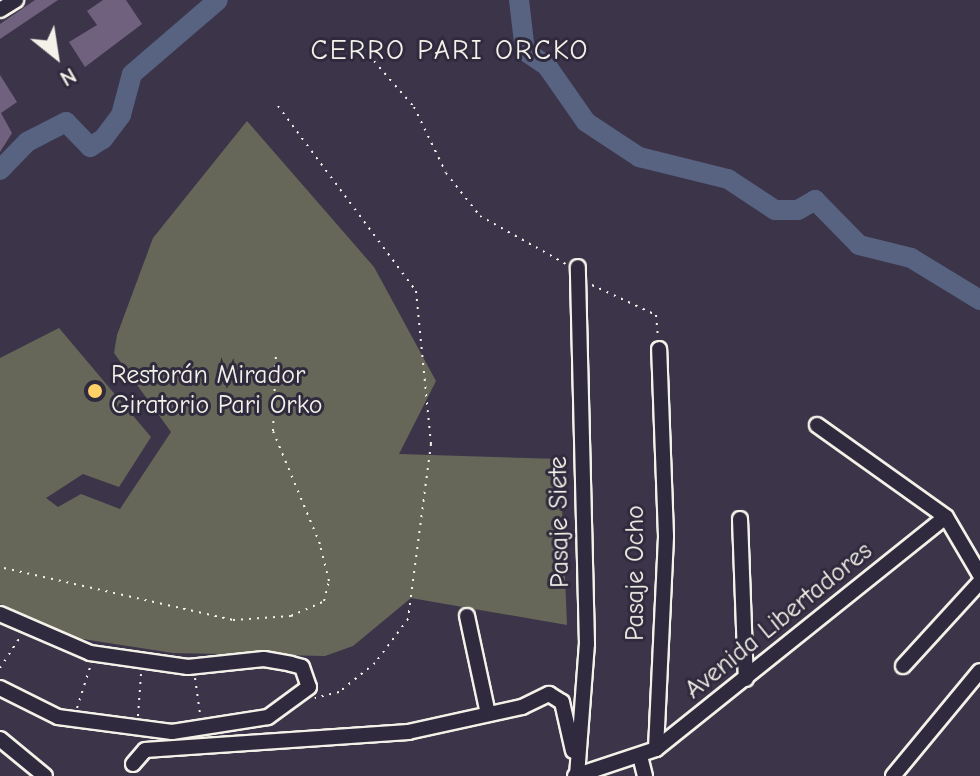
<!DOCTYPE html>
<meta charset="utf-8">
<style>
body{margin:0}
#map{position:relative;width:980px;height:776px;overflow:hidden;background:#3c354a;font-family:"Comic Neue",sans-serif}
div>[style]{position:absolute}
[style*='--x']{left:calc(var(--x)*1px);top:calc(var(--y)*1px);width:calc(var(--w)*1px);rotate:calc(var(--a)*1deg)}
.green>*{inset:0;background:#666758}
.river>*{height:20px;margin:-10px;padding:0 10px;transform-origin:10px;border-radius:10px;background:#576380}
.building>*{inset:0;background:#70627e}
.path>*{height:2px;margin-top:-1px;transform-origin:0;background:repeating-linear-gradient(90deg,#f4f1e8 0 2px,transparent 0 8px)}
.roads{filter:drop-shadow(2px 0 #f4f1e8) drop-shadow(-2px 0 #f4f1e8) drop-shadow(0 2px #f4f1e8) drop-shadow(0 -2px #f4f1e8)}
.minor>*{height:14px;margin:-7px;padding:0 7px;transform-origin:7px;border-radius:7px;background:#2f2a3d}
.dots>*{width:22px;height:22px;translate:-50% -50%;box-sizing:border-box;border:4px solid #2f2a3d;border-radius:50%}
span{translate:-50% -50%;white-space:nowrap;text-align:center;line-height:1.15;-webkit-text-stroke:6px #2f2a3d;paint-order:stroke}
.poi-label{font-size:26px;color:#f4f1e8}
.left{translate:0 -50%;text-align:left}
.street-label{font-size:26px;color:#f4f1e8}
.neighbourhood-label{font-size:28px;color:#f4f1e8;letter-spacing:2px}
.north{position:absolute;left:16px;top:16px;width:80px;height:80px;-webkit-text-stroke:6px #2f2a3d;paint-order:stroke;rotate:150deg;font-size:22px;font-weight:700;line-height:32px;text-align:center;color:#f4f1e8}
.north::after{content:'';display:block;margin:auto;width:28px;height:36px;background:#f4f1e8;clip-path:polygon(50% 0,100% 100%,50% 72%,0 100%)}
</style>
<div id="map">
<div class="green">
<div style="clip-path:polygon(247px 121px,374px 267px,436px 381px,399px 454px,560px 459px,567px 625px,411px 598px,353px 646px,325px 656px,173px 653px,76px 638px,23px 620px,0 604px,0 358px,59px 328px,151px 437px,119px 487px,83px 474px,46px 498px,58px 507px,81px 494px,120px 509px,171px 432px,114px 353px,117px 335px,153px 238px)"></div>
</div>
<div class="river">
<div style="--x:519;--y:0;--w:51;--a:83.3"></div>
<div style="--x:525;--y:51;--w:27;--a:34"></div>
<div style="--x:547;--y:66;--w:68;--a:55.1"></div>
<div style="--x:586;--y:122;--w:64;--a:33.4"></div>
<div style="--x:639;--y:157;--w:92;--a:13.9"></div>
<div style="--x:728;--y:179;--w:56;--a:33.4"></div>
<div style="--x:775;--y:210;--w:23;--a:0"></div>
<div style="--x:798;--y:210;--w:20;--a:-30"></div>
<div style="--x:815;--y:200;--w:63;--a:45.6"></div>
<div style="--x:859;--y:245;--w:54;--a:14"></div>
<div style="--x:911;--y:258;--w:81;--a:31.3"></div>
<div style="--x:0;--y:170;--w:39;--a:-46"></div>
<div style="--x:27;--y:142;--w:44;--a:-27.1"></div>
<div style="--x:66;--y:122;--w:35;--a:46"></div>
<div style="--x:90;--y:147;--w:15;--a:-32"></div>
<div style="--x:103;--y:139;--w:30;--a:-53"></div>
<div style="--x:121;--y:115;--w:42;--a:-75"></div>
<div style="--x:132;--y:74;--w:113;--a:-40.7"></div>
</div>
<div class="building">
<div style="clip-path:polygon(35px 0,58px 0,0 39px,0 24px)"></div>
<div style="clip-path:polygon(103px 0,126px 0,142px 24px,85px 67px,69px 42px,97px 25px,87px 11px)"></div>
<div style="clip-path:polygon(0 75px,17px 102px,1px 113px,12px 133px,0 152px)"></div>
</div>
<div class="path">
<div style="--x:353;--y:37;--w:93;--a:48.9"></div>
<div style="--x:414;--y:107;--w:73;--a:64.1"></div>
<div style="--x:446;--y:173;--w:55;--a:51.7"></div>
<div style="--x:480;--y:216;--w:98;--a:29.2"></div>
<div style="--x:278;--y:106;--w:231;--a:53.3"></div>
<div style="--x:416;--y:291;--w:154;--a:84.4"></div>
<div style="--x:431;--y:444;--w:177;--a:97.5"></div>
<div style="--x:408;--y:619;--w:55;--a:126.9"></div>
<div style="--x:375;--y:663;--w:46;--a:141.1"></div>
<div style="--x:339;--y:692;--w:25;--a:166"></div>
<div style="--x:592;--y:285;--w:71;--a:25.1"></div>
<div style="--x:656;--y:315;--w:21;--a:85"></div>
<div style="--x:4;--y:568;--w:235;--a:12.8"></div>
<div style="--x:233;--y:620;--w:58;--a:-3.9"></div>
<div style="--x:291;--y:616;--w:36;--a:-24"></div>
<div style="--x:324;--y:601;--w:21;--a:-76"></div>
<div style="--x:329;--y:581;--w:38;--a:-104"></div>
<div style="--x:320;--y:544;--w:122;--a:-112.6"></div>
<div style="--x:273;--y:431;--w:77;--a:-87.8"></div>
<div style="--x:0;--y:668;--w:37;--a:-57"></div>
<div style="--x:195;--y:678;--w:37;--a:82"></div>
<div style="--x:77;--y:708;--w:46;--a:-72.3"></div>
<div style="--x:138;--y:716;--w:42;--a:-85.9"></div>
</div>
<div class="roads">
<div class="minor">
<div style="--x:0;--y:10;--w:19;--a:-32"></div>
<div style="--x:817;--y:425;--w:158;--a:35.5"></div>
<div style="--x:740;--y:519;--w:160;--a:87.9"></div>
<div style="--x:0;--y:614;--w:98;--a:23.4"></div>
<div style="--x:90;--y:653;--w:99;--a:8.1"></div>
<div style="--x:188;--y:667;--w:76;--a:-6"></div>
<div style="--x:264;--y:659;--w:27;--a:10"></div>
<div style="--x:291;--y:664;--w:11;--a:15"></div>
<div style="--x:302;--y:667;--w:21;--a:71"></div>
<div style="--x:309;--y:687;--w:51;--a:143.8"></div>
<div style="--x:268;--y:717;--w:97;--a:171.1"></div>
<div style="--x:172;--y:732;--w:115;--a:-172.5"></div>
<div style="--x:58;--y:717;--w:65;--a:-153.4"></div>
<div style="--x:467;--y:616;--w:100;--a:77.9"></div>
<div style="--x:903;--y:666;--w:114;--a:-47.5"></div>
<div style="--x:0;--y:739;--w:58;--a:39.4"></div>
<div style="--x:656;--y:749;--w:213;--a:-87.3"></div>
<div style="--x:666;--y:536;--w:187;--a:-92.1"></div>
<div style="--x:640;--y:756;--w:21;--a:76"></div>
<div style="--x:133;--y:764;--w:18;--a:-49"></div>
<div style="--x:145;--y:750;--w:264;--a:-3.9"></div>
<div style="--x:408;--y:732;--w:117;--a:-12.4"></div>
<div style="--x:522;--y:707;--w:30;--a:-26"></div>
<div style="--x:549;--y:694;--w:15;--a:32"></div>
<div style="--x:562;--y:702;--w:50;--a:77.3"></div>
<div style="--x:575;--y:776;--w:85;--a:-18.4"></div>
<div style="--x:656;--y:749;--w:371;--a:-38.7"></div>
<div style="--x:946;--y:517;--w:67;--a:59.6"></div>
<div style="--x:577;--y:776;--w:132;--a:-85.7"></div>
<div style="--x:587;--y:644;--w:377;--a:-91.4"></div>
<div style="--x:893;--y:776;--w:136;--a:-50.4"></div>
</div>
</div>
<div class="dots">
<div style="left:95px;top:391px;background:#ffd166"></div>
</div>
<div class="poi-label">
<span class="left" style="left:111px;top:391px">Restorán Mirador<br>Giratorio Pari Orko</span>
</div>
<div class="street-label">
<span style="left:560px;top:522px;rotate:-91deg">Pasaje Siete</span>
<span style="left:636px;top:573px;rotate:-90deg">Pasaje Ocho</span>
<span style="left:779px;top:621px;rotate:-39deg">Avenida Libertadores</span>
</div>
<div class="neighbourhood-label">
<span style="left:450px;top:50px">CERRO PARI ORCKO</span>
</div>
<div class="north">N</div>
</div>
